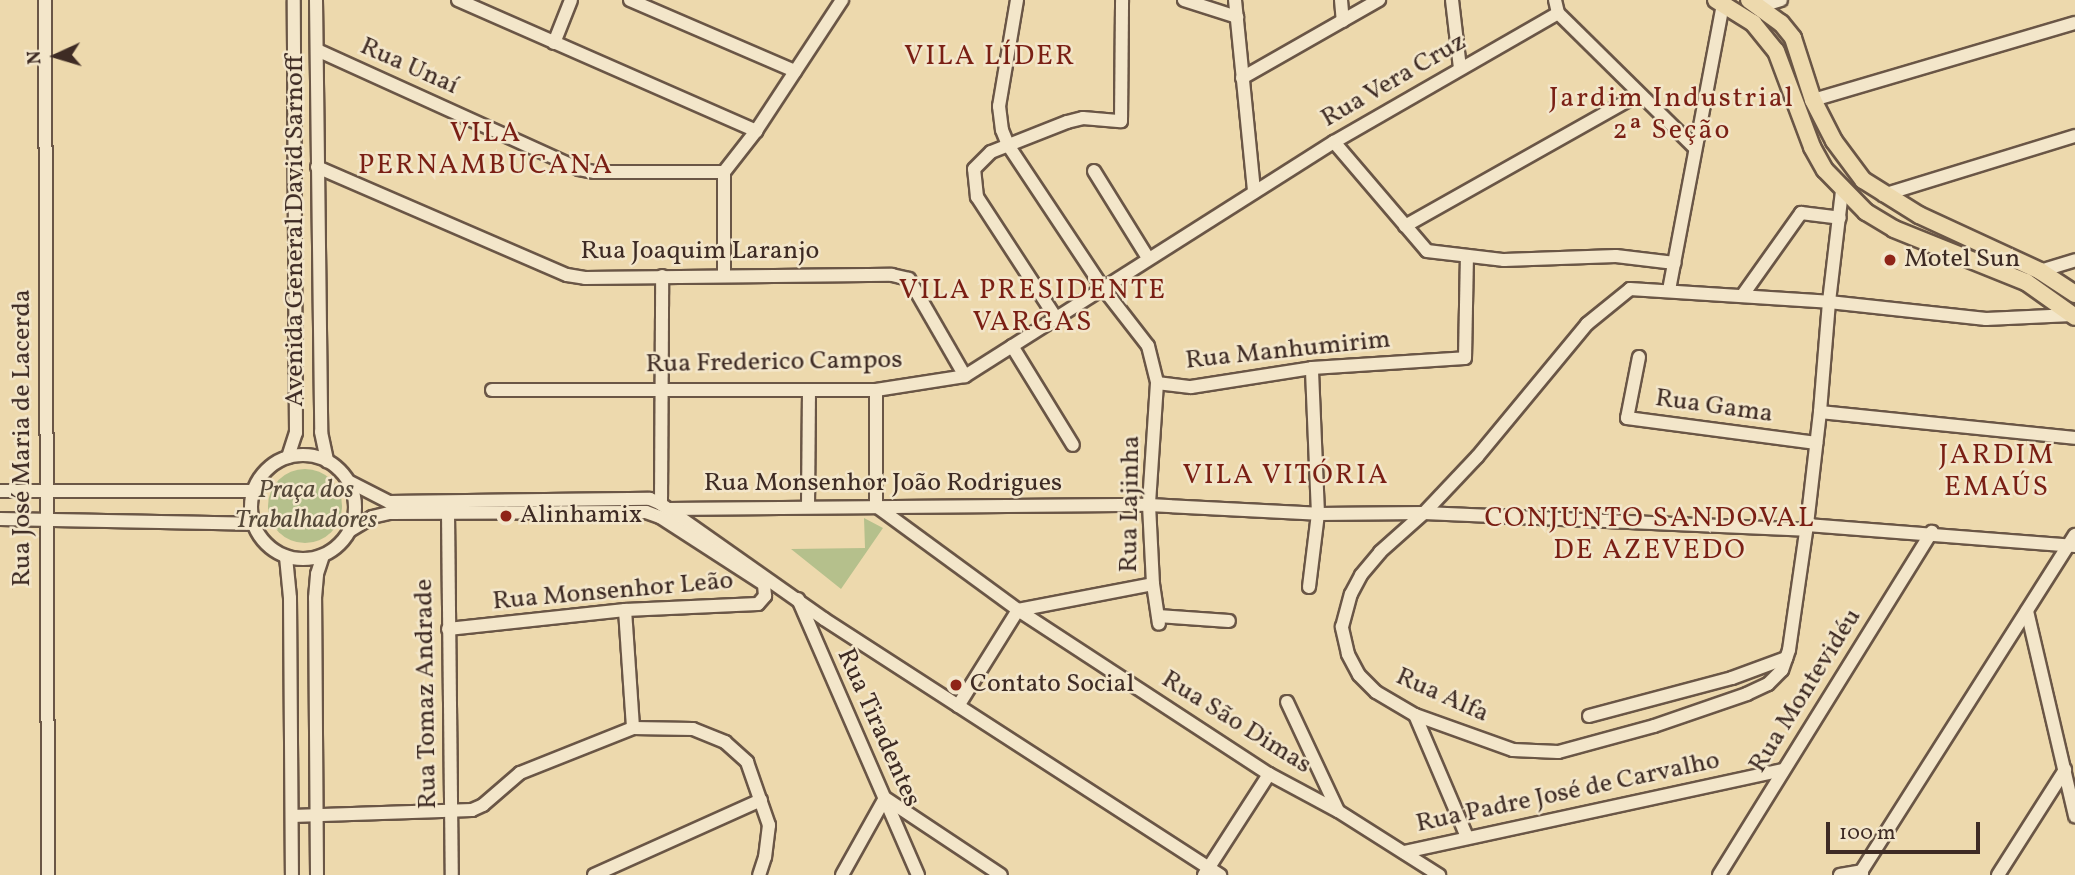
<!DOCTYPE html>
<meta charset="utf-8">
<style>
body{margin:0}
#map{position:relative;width:2075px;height:875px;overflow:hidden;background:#edd9ad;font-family:Vollkorn,serif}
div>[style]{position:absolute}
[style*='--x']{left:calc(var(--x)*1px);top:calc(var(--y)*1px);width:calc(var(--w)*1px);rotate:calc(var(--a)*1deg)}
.green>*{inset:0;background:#b5c08c}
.round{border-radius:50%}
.roads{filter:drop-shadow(2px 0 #6a5646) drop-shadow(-2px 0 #6a5646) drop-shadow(0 2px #6a5646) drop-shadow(0 -2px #6a5646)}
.minor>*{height:12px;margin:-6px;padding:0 6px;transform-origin:6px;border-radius:6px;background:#f3e6ca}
.minor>.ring{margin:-6px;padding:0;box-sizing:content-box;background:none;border:12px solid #f3e6ca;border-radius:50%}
.major>*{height:16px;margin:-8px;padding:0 8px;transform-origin:8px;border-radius:8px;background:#edd9ad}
.dots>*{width:19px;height:19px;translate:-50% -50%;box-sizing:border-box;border:4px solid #f3e6ca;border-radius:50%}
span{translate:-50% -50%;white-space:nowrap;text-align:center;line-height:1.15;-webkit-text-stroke:5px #f3e6ca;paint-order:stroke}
.street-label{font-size:26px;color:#3e2b24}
.poi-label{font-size:26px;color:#3e2b24}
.left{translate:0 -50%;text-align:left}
.park-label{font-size:26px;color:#564939;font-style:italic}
.neighbourhood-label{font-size:28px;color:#7a1f14;letter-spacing:2px}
.north{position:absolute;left:21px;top:21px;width:70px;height:70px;-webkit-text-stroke:5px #f3e6ca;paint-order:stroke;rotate:266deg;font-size:19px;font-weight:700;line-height:28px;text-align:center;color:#3e2b24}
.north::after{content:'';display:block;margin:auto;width:24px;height:32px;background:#3e2b24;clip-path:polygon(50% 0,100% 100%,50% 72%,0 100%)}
.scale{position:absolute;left:1826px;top:822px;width:154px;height:32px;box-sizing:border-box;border:4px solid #3e2b24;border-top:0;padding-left:9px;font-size:21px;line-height:24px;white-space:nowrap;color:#3e2b24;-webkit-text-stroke:5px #f3e6ca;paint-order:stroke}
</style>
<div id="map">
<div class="green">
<div class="round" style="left:268px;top:469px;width:74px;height:74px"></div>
<div style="clip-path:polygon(864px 518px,883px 528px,841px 589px,791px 549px,865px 548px)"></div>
</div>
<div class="roads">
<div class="minor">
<div style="--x:45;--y:0;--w:875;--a:89.8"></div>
<div style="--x:316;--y:0;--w:432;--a:89.3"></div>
<div style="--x:321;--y:432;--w:30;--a:78"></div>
<div style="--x:458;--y:0;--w:326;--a:23.7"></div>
<div style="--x:630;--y:0;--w:180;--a:23.3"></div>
<div style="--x:1017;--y:0;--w:108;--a:99.6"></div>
<div style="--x:999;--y:106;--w:24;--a:83"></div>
<div style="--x:1002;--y:130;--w:16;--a:68"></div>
<div style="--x:1008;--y:145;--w:172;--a:56.4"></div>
<div style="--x:1103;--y:288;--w:73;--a:52.2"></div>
<div style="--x:1148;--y:346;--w:38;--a:76"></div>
<div style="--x:1157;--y:383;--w:122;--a:93.8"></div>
<div style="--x:1149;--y:505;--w:79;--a:87.1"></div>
<div style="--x:1153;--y:584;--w:40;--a:81.5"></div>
<div style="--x:1184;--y:0;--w:56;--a:17.8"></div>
<div style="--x:1235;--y:0;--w:193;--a:84.3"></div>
<div style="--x:1341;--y:0;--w:21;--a:85"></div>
<div style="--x:1452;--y:0;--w:68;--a:83.3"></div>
<div style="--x:1555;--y:0;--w:13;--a:77"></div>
<div style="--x:1558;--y:13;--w:191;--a:44.6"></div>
<div style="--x:1758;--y:7;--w:24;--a:-17"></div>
<div style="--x:554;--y:43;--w:46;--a:-68.4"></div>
<div style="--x:317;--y:50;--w:288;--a:24.4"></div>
<div style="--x:579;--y:169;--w:16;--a:11"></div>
<div style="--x:595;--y:172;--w:129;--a:0"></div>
<div style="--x:1242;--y:78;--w:158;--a:-29.7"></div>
<div style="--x:1813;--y:100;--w:273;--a:-16.4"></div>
<div style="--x:1334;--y:142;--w:143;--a:49.5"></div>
<div style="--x:1427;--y:251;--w:78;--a:6.7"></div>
<div style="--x:1504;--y:260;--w:112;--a:-2"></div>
<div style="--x:1616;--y:256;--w:59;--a:6.8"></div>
<div style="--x:317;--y:167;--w:272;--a:23.4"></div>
<div style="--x:567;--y:275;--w:18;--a:9"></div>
<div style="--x:585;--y:278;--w:307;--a:-0.6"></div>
<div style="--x:892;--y:275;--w:17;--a:13"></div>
<div style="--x:909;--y:279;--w:112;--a:60"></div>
<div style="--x:1094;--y:171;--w:102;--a:58.2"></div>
<div style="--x:1842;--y:191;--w:112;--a:96.7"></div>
<div style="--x:1829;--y:302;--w:110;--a:94.7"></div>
<div style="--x:1820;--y:412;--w:114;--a:96.6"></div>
<div style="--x:1807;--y:525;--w:126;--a:98.2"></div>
<div style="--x:1789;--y:650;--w:21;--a:109"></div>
<div style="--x:1782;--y:670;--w:20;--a:135"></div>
<div style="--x:1768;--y:684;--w:23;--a:155"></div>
<div style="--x:1747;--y:694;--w:98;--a:161"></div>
<div style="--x:1654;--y:726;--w:99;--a:164.8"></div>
<div style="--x:1558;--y:752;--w:45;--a:-177.5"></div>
<div style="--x:1513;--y:750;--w:104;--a:-160.3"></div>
<div style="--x:1415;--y:715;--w:45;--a:-149.5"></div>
<div style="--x:1376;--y:692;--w:24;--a:-135"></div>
<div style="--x:1359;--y:675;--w:24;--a:-118"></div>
<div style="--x:1348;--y:654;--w:28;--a:-103"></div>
<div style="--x:1342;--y:627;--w:34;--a:-75"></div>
<div style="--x:1351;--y:594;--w:21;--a:-62"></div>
<div style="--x:1361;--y:575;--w:30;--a:-50"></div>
<div style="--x:1380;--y:552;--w:59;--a:-41.6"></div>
<div style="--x:1424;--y:513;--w:77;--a:-46.6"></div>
<div style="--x:1477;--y:457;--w:173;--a:-50.4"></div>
<div style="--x:1587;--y:324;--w:55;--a:-39.1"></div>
<div style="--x:1630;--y:289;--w:199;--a:3.7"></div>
<div style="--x:1829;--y:302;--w:158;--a:6.2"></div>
<div style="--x:1986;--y:319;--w:86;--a:-2.7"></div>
<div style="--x:1883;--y:195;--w:201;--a:-17.1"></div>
<div style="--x:1405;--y:226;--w:269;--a:-29.4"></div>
<div style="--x:2040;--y:271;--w:37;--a:-17"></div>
<div style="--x:724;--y:275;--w:103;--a:-90"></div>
<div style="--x:724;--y:172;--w:52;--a:-52"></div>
<div style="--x:756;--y:131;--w:157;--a:-56.7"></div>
<div style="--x:1669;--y:290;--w:290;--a:-79.3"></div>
<div style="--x:1742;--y:296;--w:102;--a:-54.6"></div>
<div style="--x:1801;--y:213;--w:39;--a:7"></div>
<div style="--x:1056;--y:318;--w:145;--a:-123.1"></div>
<div style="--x:977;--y:197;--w:28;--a:-96"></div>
<div style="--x:974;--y:169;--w:24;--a:-45"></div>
<div style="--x:991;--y:152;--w:82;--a:-21.5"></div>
<div style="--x:1067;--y:122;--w:16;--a:-14"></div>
<div style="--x:1083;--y:118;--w:38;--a:5"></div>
<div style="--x:1121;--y:121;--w:121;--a:-89.5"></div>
<div style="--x:1012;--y:346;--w:116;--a:58.4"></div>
<div style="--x:1639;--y:357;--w:62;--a:101.1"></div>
<div style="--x:1627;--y:418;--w:191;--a:7.5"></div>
<div style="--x:1157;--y:383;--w:34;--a:7"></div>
<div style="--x:1191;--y:387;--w:122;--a:-8.9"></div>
<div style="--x:1312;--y:368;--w:153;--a:-3.7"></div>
<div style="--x:1465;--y:358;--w:102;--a:-88.9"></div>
<div style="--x:492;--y:390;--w:384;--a:0"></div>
<div style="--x:876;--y:390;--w:90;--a:-8.9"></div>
<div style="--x:965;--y:376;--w:437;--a:-32.4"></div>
<div style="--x:1334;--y:142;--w:258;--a:-29.9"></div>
<div style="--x:876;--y:390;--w:116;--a:90"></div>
<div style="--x:876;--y:506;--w:176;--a:36.2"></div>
<div style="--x:1018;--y:610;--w:300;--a:33.2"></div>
<div style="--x:1269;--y:774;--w:78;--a:28.2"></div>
<div style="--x:1338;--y:811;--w:120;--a:32.4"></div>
<div style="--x:1820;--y:412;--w:256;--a:5.8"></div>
<div class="ring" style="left:251px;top:455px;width:92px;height:92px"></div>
<div style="--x:288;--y:457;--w:25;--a:-72"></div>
<div style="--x:296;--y:433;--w:433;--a:-90.3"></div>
<div style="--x:350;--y:482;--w:44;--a:27.1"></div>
<div style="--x:389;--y:502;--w:261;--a:-0.7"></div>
<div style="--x:650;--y:499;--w:12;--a:24"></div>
<div style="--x:661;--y:504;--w:199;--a:35.2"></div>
<div style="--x:824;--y:619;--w:472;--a:32.9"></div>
<div style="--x:0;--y:491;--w:253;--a:0"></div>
<div style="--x:661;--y:504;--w:228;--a:-89.7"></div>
<div style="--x:808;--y:506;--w:116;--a:-89.5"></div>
<div style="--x:668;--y:509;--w:481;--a:-0.5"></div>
<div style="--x:1149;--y:505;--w:169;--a:3"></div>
<div style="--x:1318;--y:514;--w:106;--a:-0.5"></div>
<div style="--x:1424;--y:513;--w:382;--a:2.5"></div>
<div style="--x:448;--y:513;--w:362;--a:89.4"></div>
<div style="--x:0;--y:519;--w:253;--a:1.1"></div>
<div style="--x:1807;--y:525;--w:269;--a:4.5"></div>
<div style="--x:349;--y:531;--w:27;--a:-31"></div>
<div style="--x:372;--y:517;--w:17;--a:-13"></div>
<div style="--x:389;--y:513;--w:257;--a:-0.2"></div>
<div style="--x:646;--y:512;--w:15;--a:20"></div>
<div style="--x:660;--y:517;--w:121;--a:32.9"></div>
<div style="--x:286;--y:557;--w:41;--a:84.4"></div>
<div style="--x:290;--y:598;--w:277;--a:89.6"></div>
<div style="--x:1309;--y:587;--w:74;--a:-83"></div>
<div style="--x:1318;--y:514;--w:146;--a:-92.4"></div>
<div style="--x:798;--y:599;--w:301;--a:66.5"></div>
<div style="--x:625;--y:610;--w:118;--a:86.1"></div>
<div style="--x:2027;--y:611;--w:211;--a:76.8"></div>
<div style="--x:1158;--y:616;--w:71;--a:4"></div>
<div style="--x:448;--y:629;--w:178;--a:-6.1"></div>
<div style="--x:625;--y:610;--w:133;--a:-2.6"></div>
<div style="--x:758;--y:604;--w:11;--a:-49"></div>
<div style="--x:765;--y:596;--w:12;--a:-95"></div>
<div style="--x:1287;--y:702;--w:120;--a:64.9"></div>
<div style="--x:958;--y:706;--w:113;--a:-58"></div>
<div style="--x:1018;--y:610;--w:137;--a:-10.9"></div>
<div style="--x:1415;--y:715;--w:133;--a:66.9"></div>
<div style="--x:1589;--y:716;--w:148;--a:-14.9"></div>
<div style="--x:1732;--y:678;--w:58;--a:-20.3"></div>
<div style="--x:292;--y:816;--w:180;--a:-1.9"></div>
<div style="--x:472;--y:810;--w:12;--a:-24"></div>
<div style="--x:483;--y:805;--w:49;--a:-40.9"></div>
<div style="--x:520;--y:773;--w:122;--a:-21.7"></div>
<div style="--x:633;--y:728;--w:60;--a:1"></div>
<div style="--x:693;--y:729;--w:35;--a:22"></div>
<div style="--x:725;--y:742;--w:30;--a:42"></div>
<div style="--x:747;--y:762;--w:67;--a:70.8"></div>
<div style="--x:769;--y:825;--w:32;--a:97"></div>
<div style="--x:765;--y:857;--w:19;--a:108"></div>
<div style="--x:1404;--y:852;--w:388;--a:-12.2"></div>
<div style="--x:317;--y:875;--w:277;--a:-90.4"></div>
<div style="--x:315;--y:598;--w:24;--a:-85"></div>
<div style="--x:317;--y:574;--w:19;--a:-72"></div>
<div style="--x:594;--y:875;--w:183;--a:-24.2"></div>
<div style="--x:842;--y:875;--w:88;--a:-60.8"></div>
<div style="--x:885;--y:798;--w:139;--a:33.6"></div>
<div style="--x:1204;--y:875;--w:120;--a:-57.2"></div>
<div style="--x:1719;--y:875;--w:404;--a:-58.2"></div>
<div style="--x:1840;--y:875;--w:22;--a:-10"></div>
<div style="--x:1862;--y:871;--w:3;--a:90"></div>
<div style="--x:1859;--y:875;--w:403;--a:-57.6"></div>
<div style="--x:1998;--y:875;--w:125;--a:-57.5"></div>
</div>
<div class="major">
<div style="--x:1716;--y:0;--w:44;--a:31.9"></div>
<div style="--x:1753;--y:23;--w:36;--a:51"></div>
<div style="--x:1776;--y:51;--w:103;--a:69.4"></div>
<div style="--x:1812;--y:147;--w:26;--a:61"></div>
<div style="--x:1825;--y:170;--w:59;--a:45.7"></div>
<div style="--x:1866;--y:212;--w:33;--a:31"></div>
<div style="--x:1894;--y:229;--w:142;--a:21.9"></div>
<div style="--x:2026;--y:282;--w:60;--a:35.5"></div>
<div style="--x:1749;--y:0;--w:39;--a:36"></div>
<div style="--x:1781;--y:23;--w:19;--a:51"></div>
<div style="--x:1793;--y:38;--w:65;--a:72.1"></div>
<div style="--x:1813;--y:100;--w:46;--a:62.9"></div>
<div style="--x:1834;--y:141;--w:49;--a:53.4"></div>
<div style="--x:1863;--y:180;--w:66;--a:32"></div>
<div style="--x:1919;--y:215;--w:133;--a:24.8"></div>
<div style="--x:2040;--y:271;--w:42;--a:33.3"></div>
</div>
</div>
<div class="dots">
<div style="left:1890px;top:260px;background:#8f2418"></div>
<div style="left:506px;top:516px;background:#8f2418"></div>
<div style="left:956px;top:685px;background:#8f2418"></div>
</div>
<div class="street-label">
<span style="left:409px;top:67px;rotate:24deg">Rua Unaí</span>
<span style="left:1394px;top:81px;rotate:-30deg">Rua Vera Cruz</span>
<span style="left:296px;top:231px;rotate:-90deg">Avenida General David Sarnoff</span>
<span style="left:700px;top:252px">Rua Joaquim Laranjo</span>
<span style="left:1288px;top:351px;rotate:-6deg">Rua Manhumirim</span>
<span style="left:774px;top:363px;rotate:-1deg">Rua Frederico Campos</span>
<span style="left:1714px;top:407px;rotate:8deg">Rua Gama</span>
<span style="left:23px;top:438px;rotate:-90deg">Rua José Maria de Lacerda</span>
<span style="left:883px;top:484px">Rua Monsenhor João Rodrigues</span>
<span style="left:1131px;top:504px;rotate:-89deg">Rua Lajinha</span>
<span style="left:613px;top:592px;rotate:-5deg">Rua Monsenhor Leão</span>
<span style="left:1806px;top:691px;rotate:-58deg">Rua Montevidéu</span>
<span style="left:427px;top:694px;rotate:-91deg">Rua Tomaz Andrade</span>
<span style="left:1442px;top:696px;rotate:24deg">Rua Alfa</span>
<span style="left:1236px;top:723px;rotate:32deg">Rua São Dimas</span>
<span style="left:878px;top:728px;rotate:66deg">Rua Tiradentes</span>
<span style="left:1568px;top:793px;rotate:-12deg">Rua Padre José de Carvalho</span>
</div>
<div class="poi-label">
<span class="left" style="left:1904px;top:260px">Motel Sun</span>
<span class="left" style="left:520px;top:516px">Alinhamix</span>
<span class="left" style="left:970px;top:685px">Contato Social</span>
</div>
<div class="park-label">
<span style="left:306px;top:506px">Praça dos<br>Trabalhadores</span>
</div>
<div class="neighbourhood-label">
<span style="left:990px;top:57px">VILA LÍDER</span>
<span style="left:1672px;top:115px">Jardim Industrial<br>2ª Seção</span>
<span style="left:486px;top:150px">VILA<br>PERNAMBUCANA</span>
<span style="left:1033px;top:307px">VILA PRESIDENTE<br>VARGAS</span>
<span style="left:1997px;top:472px">JARDIM<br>EMAÚS</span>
<span style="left:1286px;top:476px">VILA VITÓRIA</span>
<span style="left:1650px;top:535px">CONJUNTO SANDOVAL<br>DE AZEVEDO</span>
</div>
<div class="north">N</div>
<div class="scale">100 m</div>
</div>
